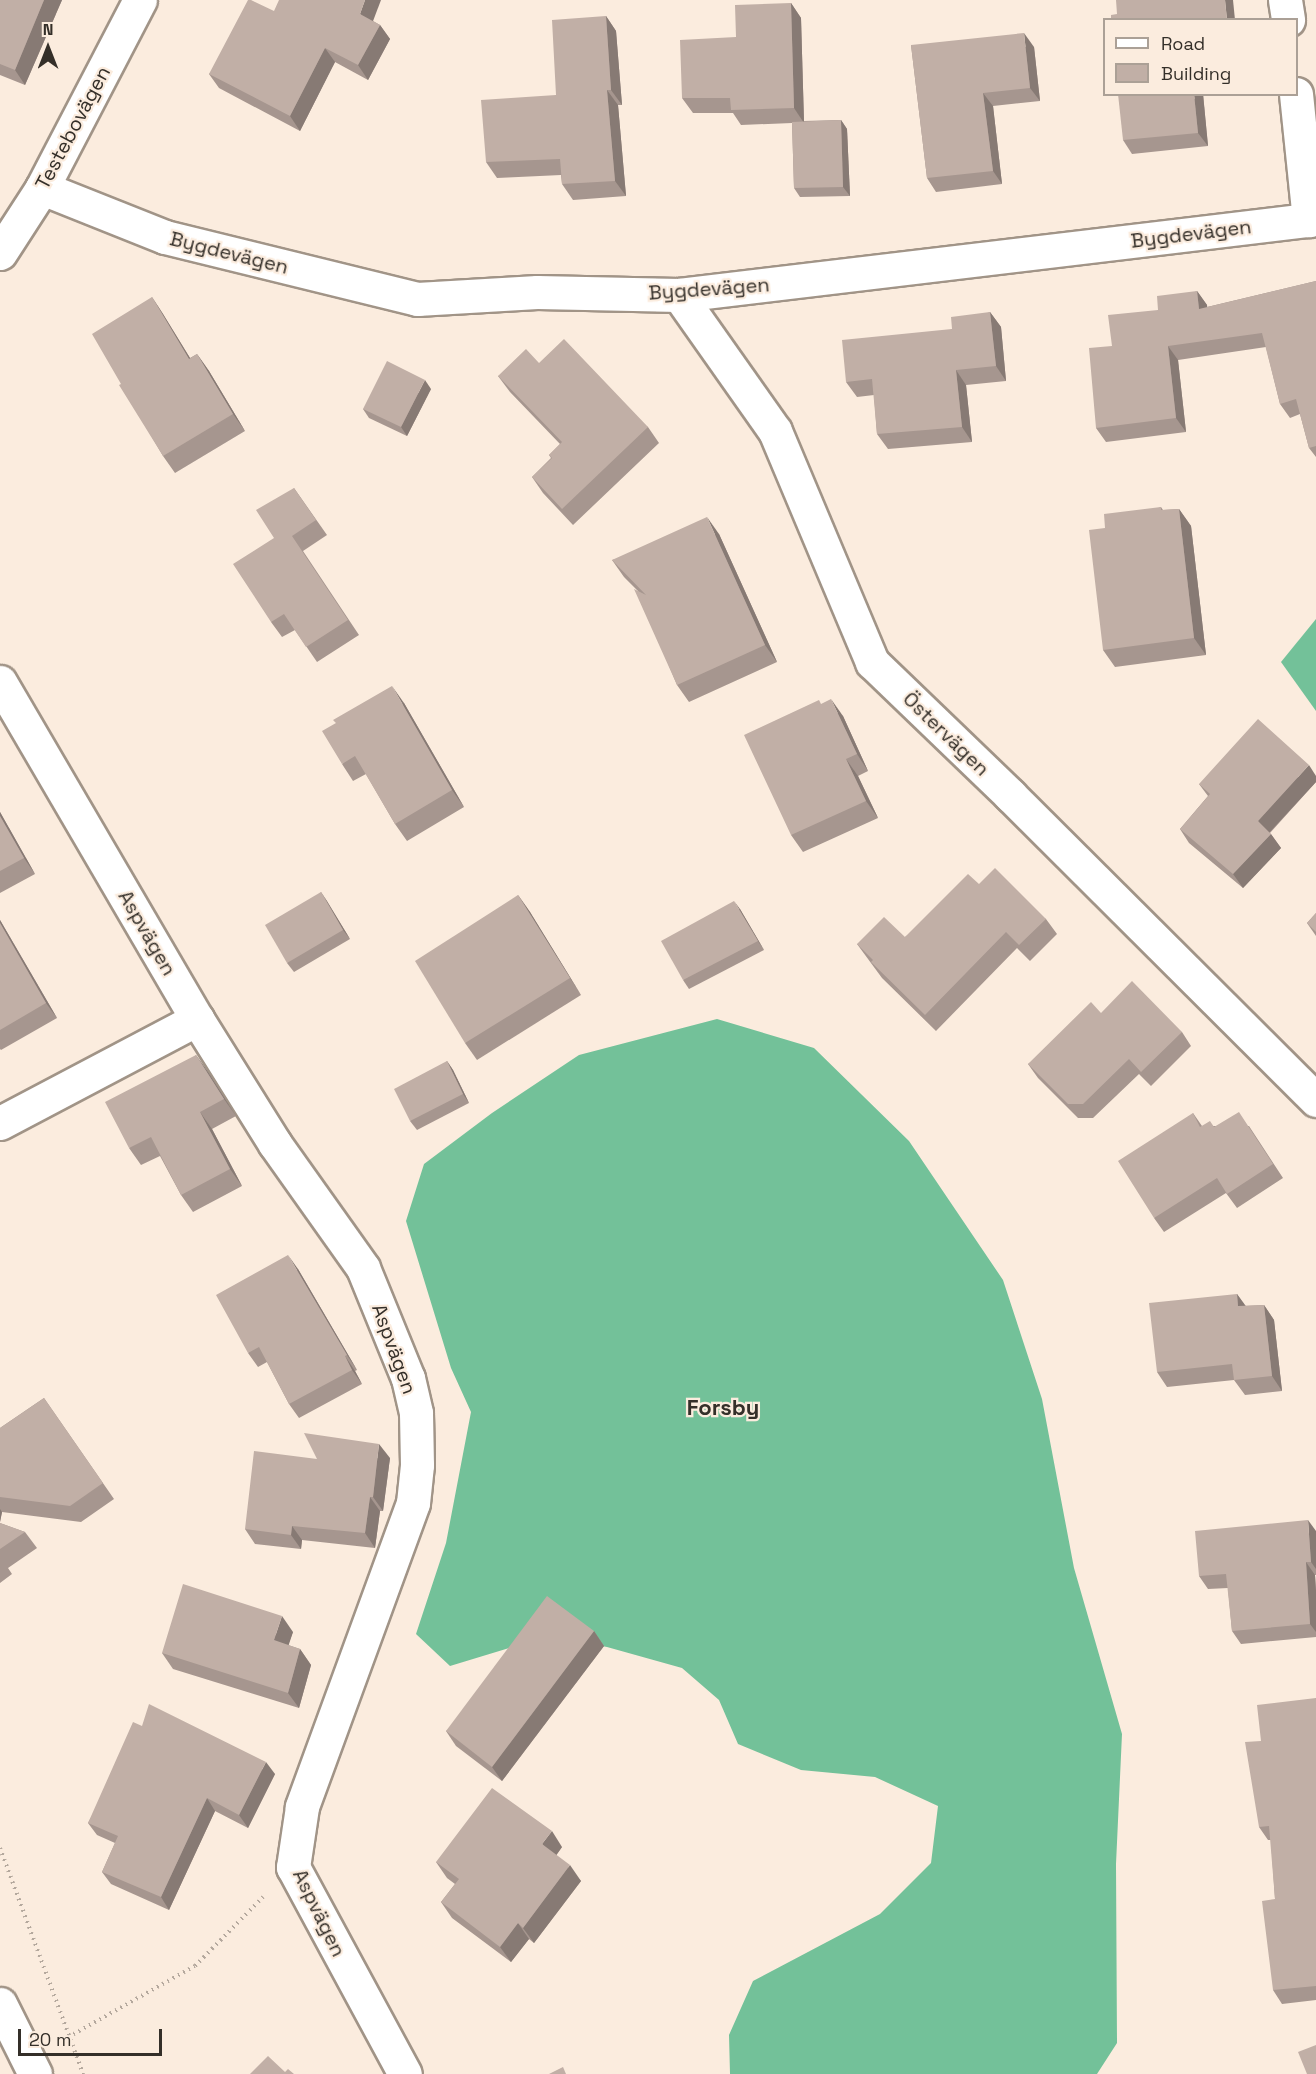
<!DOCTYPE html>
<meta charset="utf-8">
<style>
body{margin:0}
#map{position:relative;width:1316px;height:2074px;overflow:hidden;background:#fbecde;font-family:"Space Grotesk",sans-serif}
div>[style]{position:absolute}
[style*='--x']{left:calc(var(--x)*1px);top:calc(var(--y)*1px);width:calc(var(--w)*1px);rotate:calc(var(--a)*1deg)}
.forest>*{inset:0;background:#73c199}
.path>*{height:4px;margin-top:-2px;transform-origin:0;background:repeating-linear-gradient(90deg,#b4a89d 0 1.5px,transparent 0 6px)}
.roads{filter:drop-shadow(2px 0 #a19487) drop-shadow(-2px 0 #a19487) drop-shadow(0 2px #a19487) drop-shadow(0 -2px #a19487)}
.minor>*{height:33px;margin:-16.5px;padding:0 16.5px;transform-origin:16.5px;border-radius:16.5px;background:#fff}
.wall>*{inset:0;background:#a6968f}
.shaded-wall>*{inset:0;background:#877a74}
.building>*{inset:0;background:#c1afa6}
span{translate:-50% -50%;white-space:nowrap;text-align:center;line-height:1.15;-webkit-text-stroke:4.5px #fbecde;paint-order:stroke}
.street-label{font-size:20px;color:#342f29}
.quarter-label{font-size:22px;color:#342f29;font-weight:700}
.legend{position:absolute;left:1103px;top:18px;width:195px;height:78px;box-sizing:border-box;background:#fbecde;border:2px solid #aba096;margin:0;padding:8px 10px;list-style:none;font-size:18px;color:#342f29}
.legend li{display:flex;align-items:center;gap:12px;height:30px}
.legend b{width:30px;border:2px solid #aba096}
.north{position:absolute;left:18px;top:18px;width:60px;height:60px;-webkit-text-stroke:4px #fbecde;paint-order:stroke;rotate:0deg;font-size:16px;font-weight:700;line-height:24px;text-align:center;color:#342f29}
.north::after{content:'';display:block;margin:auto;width:21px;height:27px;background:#342f29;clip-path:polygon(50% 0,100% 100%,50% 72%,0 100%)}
.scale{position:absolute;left:18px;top:2029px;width:144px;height:27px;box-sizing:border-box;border:3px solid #342f29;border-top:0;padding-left:8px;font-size:18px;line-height:21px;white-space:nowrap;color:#342f29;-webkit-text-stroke:4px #fbecde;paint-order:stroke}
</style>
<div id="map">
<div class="forest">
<div style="clip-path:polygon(1316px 619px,1316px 711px,1281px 662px)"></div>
<div style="clip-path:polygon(717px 1019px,814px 1048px,909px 1141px,1003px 1280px,1042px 1399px,1074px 1568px,1122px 1734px,1116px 1864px,1117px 2043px,1097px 2074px,730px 2074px,729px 2035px,753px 1981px,880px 1914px,931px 1863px,938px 1806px,875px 1777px,801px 1770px,738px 1744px,719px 1700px,682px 1668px,607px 1647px,548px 1636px,450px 1666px,416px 1634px,446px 1543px,471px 1412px,451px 1368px,406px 1221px,424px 1164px,492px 1113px,579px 1055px)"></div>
</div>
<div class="path">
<div style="--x:0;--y:1848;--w:241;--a:69.8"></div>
<div style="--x:63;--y:2040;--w:151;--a:-29.3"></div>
<div style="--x:195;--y:1966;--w:97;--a:-45.4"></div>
</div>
<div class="roads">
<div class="minor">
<div style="--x:1285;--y:0;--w:20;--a:81"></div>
<div style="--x:1296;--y:94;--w:127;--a:84.1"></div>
<div style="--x:42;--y:188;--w:132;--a:21.7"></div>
<div style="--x:165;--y:237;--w:260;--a:13.8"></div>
<div style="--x:417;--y:299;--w:120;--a:-3.3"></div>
<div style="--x:537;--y:292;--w:142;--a:1.2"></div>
<div style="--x:679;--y:295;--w:642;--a:-6.8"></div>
<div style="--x:0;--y:253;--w:77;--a:-57.1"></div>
<div style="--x:42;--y:188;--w:212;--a:-62.5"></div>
<div style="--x:679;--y:295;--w:166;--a:54.8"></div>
<div style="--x:775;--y:431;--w:251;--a:67.2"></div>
<div style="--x:872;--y:662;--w:192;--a:43.9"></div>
<div style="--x:1010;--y:795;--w:432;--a:44.9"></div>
<div style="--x:0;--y:682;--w:390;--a:59.7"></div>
<div style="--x:197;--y:1019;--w:147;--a:58"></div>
<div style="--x:275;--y:1144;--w:152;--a:54.6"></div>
<div style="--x:363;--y:1268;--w:119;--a:67.8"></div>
<div style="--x:408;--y:1378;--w:36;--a:77"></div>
<div style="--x:416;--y:1413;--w:52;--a:88.9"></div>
<div style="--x:417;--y:1465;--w:38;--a:96"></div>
<div style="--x:413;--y:1503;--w:324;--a:110.1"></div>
<div style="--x:302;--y:1807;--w:61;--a:98.5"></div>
<div style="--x:293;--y:1867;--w:235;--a:61.6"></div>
<div style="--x:0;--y:1123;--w:223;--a:-27.8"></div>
<div style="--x:0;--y:2004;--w:78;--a:63.4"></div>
</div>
</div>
<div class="wall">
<div style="clip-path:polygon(0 0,62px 0,25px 85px,0 75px)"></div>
<div style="clip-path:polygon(791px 3px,801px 18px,804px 121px,841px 120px,847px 129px,850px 196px,800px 197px,794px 188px,792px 123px,741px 125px,733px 113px,693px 113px,682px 98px,736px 37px)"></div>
<div style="clip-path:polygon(274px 11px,373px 21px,380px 25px,390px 39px,368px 80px,335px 62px,300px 131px,219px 88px,209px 74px)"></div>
<div style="clip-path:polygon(606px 16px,616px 31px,622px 105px,618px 105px,626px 196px,573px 200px,562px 184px,561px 175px,497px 178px,486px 162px,556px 95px)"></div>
<div style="clip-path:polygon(911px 45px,1034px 47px,1040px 101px,993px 106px,1002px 184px,936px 192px,927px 178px)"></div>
<div style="clip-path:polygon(1203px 94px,1208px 146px,1132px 154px,1123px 140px)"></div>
<div style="clip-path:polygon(1316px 281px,1316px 457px,1309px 448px,1300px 414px,1290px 418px,1280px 404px,1266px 347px,1178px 360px,1186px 432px,1106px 442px,1096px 428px,1112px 346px,1158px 310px,1197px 291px,1207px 305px,1207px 307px)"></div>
<div style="clip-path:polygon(152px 297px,163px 314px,190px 358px,197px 354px,209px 371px,245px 431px,175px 473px,163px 456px,121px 384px)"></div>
<div style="clip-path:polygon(990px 312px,1001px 327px,1006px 381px,966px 385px,972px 442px,888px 449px,877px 434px,874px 395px,857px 397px,846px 382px,952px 329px)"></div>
<div style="clip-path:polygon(539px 363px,648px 427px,659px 443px,573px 525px,543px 493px,532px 477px,551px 458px,549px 455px,560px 444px,510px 392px,498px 376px)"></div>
<div style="clip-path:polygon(431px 389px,407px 436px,369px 418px,363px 409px)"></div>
<div style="clip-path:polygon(294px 488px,327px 535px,303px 551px,359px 635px,317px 662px,295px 630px,282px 637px,271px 622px,274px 538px)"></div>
<div style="clip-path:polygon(1161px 507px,1163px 510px,1179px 509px,1191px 526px,1206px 655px,1115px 667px,1103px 650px,1105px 528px)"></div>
<div style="clip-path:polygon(719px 534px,777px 662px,689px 702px,677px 685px,638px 591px,624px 577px,612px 560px)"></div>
<div style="clip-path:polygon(404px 703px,464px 807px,407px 841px,395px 824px,366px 774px,353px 781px,342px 764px)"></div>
<div style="clip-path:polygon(821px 704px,843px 716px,868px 771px,858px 776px,878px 818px,803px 852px,791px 835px)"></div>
<div style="clip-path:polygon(1316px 776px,1316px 782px,1270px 833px,1281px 848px,1243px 888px,1189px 843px,1180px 829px,1208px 796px,1199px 784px)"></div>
<div style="clip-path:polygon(0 812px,35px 874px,0 893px)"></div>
<div style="clip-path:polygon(979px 884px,1046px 919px,1057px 934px,1030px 961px,1017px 948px,936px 1031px,882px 978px,857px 944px,905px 937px)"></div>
<div style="clip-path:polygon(321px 892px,350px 939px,294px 972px,287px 963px)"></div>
<div style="clip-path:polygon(518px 895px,530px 912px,581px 995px,477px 1060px,465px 1043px)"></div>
<div style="clip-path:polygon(740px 909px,764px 950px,689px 989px,683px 980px)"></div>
<div style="clip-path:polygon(1316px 913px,1316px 936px,1307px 923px)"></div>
<div style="clip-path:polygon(0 920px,57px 1018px,1px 1050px,0 1049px)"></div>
<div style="clip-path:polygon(1101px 1013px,1182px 1032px,1191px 1046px,1151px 1086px,1139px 1074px,1093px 1118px,1078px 1118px,1038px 1078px,1028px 1064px)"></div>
<div style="clip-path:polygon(196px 1055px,208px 1072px,236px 1116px,212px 1129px,242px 1186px,193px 1212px,181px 1195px,160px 1156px,141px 1165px,129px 1148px)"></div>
<div style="clip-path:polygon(447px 1061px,453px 1070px,469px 1103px,417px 1130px,410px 1121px)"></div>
<div style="clip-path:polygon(1193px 1113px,1202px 1126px,1249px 1126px,1283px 1178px,1237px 1208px,1226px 1193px,1164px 1232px,1154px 1218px)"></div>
<div style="clip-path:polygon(298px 1269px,357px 1370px,355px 1371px,362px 1384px,299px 1418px,289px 1404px,267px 1362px,258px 1367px,248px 1353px)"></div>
<div style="clip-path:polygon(1237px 1294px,1245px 1306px,1264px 1305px,1274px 1320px,1282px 1391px,1245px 1395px,1234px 1380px,1167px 1387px,1157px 1372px)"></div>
<div style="clip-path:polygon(44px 1398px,114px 1499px,81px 1522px,2px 1512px,0 1522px,0 1428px)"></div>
<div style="clip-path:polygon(390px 1458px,383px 1511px,380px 1511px,375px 1548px,302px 1540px,301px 1549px,255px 1544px,245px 1529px,317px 1459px)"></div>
<div style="clip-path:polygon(0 1523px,25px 1532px,37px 1548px,8px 1568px,12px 1574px,0 1583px)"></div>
<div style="clip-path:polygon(1316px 1531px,1316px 1575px,1315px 1575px,1316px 1591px,1316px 1637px,1241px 1644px,1232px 1631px,1228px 1588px,1208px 1589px,1199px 1576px)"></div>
<div style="clip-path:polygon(594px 1631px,604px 1646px,502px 1781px,456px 1746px,446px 1731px)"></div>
<div style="clip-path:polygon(293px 1632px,288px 1645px,300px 1649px,311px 1665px,299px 1708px,173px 1669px,162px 1653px)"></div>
<div style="clip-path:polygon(1316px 1698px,1316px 2000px,1282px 2004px,1273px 1990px,1275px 1899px,1271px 1840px,1268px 1840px,1259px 1827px,1261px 1741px)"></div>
<div style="clip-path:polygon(142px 1726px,275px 1774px,248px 1828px,215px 1811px,169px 1910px,111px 1884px,102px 1872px,115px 1843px,97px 1835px,88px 1823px)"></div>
<div style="clip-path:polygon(562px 1847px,556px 1855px,581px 1881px,534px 1943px,529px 1939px,511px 1962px,452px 1918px,441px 1902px,455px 1884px,447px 1878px,436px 1862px)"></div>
</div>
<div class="shaded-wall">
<div style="clip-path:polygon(44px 0,62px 0,25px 85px,15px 70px)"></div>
<div style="clip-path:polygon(365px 0,381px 0,370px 29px,360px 14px)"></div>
<div style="clip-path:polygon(1225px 0,1233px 0,1235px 20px,1227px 20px)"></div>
<div style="clip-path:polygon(791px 3px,801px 18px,804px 123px,794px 108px)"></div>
<div style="clip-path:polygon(606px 16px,616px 31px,622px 105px,611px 90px)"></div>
<div style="clip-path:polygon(380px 25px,390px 39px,368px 80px,358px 65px)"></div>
<div style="clip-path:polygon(1024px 33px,1034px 47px,1040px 101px,1030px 88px)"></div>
<div style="clip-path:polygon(325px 48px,335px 62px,300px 131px,290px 116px)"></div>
<div style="clip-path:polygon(607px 90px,618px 105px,626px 196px,615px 181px)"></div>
<div style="clip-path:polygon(983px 93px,993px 106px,1002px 184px,993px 171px)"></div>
<div style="clip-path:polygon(1194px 94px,1203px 94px,1208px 146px,1198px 133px)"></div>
<div style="clip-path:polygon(841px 120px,847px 129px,850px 196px,843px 187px)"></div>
<div style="clip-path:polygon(1197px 291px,1207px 305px,1209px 323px,1199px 309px)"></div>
<div style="clip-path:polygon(152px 297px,163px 314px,201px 376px,189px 359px)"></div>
<div style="clip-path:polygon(990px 312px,1001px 327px,1006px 381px,996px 366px)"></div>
<div style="clip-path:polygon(1168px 346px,1178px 360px,1186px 432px,1176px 418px)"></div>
<div style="clip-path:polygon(197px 354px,209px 371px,245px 431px,233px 414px)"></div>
<div style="clip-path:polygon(956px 370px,966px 385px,972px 442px,962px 427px)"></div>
<div style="clip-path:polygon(425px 380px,431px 389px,407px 436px,401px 427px)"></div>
<div style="clip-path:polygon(1179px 509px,1191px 526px,1206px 655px,1194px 638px)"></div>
<div style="clip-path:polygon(707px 517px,719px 534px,777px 662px,765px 645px)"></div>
<div style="clip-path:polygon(392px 686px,404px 703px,464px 807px,452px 790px)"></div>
<div style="clip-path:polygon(831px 699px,843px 716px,868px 771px,857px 754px)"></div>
<div style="clip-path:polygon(846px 759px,858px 776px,878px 818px,866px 801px)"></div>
<div style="clip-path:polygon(1309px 765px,1316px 776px,1316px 782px,1267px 835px,1258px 821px)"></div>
<div style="clip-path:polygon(0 812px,35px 874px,24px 858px,0 816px)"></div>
<div style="clip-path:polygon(1271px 834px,1281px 848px,1243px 888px,1233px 874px)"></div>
<div style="clip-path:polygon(321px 892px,327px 901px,350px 939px,343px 930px)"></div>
<div style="clip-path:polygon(518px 895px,530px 912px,581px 995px,570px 978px)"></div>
<div style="clip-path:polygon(734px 901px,740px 909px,764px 950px,758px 941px)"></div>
<div style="clip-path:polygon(0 920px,57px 1018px,46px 1003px,0 923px)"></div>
<div style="clip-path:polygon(196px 1055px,208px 1072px,236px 1116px,224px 1099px)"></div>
<div style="clip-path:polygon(447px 1061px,453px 1070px,469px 1103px,463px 1094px)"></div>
<div style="clip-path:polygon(200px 1112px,212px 1129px,242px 1186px,230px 1169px)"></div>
<div style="clip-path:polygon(288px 1255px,298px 1269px,357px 1370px,347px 1355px)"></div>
<div style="clip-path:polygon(1237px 1294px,1248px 1309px,1238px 1306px)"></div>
<div style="clip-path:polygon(1264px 1305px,1274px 1320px,1282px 1391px,1272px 1376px)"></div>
<div style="clip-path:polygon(345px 1356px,355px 1371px,362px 1384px,352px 1370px)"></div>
<div style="clip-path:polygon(379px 1444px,390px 1458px,383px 1511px,373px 1497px)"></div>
<div style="clip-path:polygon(370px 1497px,380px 1511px,375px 1548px,365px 1533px)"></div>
<div style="clip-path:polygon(0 1509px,2px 1512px,0 1522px)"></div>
<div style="clip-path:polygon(1308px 1520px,1316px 1531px,1316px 1569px,1311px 1562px)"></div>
<div style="clip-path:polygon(292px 1526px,302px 1540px,301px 1549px,291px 1535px)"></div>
<div style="clip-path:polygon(1306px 1562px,1315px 1575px,1316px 1591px,1316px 1632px,1310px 1624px)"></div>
<div style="clip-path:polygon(282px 1616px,293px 1632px,285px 1656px,274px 1640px)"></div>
<div style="clip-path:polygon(594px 1631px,604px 1646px,502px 1781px,492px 1767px)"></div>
<div style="clip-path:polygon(300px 1649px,311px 1665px,299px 1708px,288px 1693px)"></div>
<div style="clip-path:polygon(266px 1762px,275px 1774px,248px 1828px,239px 1815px)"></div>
<div style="clip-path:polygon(207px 1798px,215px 1811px,169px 1910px,161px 1897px)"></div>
<div style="clip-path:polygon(552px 1831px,562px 1847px,553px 1860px,542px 1844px)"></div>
<div style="clip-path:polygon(570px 1865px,581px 1881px,534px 1943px,523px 1928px)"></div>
<div style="clip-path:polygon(518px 1923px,529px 1939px,511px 1962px,500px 1947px)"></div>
</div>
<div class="building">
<div style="clip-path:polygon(0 0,44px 0,15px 70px,0 64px)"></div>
<div style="clip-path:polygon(248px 0,251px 0,274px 11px,279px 0,365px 0,360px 14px,380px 25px,358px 65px,325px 48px,290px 116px,209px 74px)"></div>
<div style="clip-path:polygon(1116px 0,1225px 0,1227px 20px,1111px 20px,1111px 15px,1117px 14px)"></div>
<div style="clip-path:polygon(791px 3px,794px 108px,731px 110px,730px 98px,682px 98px,680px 40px,736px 37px,735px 5px)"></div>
<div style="clip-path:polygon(606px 16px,611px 90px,607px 90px,615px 181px,562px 184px,560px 159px,486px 162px,481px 100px,556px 95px,552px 20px)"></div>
<div style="clip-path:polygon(1024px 33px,1030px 88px,983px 93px,993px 171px,927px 178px,911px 45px)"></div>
<div style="clip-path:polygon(1118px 94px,1194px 94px,1198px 133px,1123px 140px)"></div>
<div style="clip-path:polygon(841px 120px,843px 187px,794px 188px,792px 122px)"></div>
<div style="clip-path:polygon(1316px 281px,1316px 446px,1309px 448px,1296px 399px,1280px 404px,1262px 333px,1168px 346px,1176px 418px,1096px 428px,1089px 348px,1112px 346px,1108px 315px,1158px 310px,1157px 296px,1197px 291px,1199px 309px)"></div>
<div style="clip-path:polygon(152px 297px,189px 359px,197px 354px,233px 414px,163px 456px,119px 385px,121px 384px,92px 334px)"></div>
<div style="clip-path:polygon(990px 312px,996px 366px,956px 370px,962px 427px,877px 434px,872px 379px,846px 382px,842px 340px,952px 329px,951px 317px)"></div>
<div style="clip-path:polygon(564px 339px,648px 427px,562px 509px,532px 477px,552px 458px,549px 455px,562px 442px,498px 376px,526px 349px,539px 363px)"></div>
<div style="clip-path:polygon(387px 361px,425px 380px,401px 427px,363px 409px)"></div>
<div style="clip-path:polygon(294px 488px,316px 520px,292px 536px,348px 620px,306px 647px,284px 614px,271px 622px,233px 564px,274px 538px,256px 510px)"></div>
<div style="clip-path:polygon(1161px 507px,1161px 510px,1179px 509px,1194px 638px,1103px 650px,1089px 530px,1105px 528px,1104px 514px)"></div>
<div style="clip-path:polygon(707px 517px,765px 645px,677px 685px,634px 589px,646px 595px,612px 560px)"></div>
<div style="clip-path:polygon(392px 686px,452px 790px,395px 824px,355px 756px,342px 764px,322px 731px,336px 723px,333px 720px)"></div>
<div style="clip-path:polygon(831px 699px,857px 754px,846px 759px,866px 801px,791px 835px,744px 735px,819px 700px,821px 704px)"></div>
<div style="clip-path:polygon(1258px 719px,1309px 765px,1258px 821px,1271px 834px,1233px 874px,1180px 829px,1210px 794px,1199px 784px)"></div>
<div style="clip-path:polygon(0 816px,24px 858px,0 871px)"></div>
<div style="clip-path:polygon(995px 868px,1046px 919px,1019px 945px,1006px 932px,925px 1015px,871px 962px,873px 960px,857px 944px,884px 917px,905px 937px,968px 874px,979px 884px)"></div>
<div style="clip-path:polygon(321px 892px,343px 930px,287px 963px,265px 925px)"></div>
<div style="clip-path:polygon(518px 895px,570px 978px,465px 1043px,415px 961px)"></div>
<div style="clip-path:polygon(734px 901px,758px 941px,683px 980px,661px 941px)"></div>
<div style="clip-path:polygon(1316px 913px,1316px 932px,1307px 923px)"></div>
<div style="clip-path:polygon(0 923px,46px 1003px,0 1030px)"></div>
<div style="clip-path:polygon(1132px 981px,1182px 1032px,1141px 1072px,1129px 1059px,1083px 1104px,1068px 1104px,1028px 1064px,1091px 1002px,1101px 1013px)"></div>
<div style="clip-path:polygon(196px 1055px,224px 1099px,200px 1112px,230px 1169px,181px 1195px,151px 1137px,129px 1148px,105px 1102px)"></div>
<div style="clip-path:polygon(447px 1061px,463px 1094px,410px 1121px,394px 1089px)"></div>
<div style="clip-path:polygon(1239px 1112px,1273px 1164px,1227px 1194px,1217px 1178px,1154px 1218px,1118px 1161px,1193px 1113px,1200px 1127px,1210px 1121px,1214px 1127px)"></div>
<div style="clip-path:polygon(288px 1255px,347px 1355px,345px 1356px,352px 1370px,289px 1404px,259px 1347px,248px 1353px,216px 1295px)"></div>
<div style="clip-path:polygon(1237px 1294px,1238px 1306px,1264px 1305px,1272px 1376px,1234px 1380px,1232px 1364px,1157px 1372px,1149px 1303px)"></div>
<div style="clip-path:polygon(44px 1398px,103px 1483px,70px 1506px,0 1497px,0 1428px)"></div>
<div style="clip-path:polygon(304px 1433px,379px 1444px,373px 1497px,370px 1497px,365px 1533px,292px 1526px,291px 1535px,245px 1529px,254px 1451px,317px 1459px)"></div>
<div style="clip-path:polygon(1308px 1520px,1311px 1562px,1306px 1562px,1310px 1624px,1232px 1631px,1226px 1574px,1199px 1576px,1195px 1531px)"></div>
<div style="clip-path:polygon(0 1523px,25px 1532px,0 1549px)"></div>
<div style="clip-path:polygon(183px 1584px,282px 1616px,274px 1640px,300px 1649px,288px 1693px,162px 1653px)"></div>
<div style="clip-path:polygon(547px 1596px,594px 1631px,492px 1767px,446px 1731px)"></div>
<div style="clip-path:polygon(1316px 1698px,1316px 1986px,1273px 1990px,1262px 1901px,1275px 1899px,1269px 1826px,1259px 1827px,1245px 1742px,1261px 1741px,1257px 1705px)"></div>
<div style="clip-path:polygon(149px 1704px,266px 1762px,239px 1815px,207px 1798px,161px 1897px,102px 1872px,118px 1836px,88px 1823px,133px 1722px,142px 1726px)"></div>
<div style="clip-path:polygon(492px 1788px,552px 1831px,542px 1844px,570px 1865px,523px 1928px,518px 1923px,500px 1947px,441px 1902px,459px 1879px,436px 1862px)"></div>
<div style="clip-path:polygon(1316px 2045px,1316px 2074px,1307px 2074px,1298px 2052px)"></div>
<div style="clip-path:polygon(268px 2056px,285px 2072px,288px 2069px,294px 2074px,250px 2074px)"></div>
<div style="clip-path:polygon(563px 2067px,566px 2074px,549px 2074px)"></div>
</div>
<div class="street-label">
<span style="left:73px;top:128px;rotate:-62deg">Testebovägen</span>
<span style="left:1191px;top:234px;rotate:-7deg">Bygdevägen</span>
<span style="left:229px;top:253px;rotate:14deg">Bygdevägen</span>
<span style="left:709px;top:289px;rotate:-4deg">Bygdevägen</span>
<span style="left:946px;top:734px;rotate:44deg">Östervägen</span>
<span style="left:147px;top:933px;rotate:60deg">Aspvägen</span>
<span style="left:394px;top:1349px;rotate:70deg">Aspvägen</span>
<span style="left:319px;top:1913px;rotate:64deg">Aspvägen</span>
</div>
<div class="quarter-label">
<span style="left:723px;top:1408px">Forsby</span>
</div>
<ul class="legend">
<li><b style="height:8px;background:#fff"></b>Road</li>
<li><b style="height:16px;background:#c1afa6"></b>Building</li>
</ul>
<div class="north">N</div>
<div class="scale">20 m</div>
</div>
